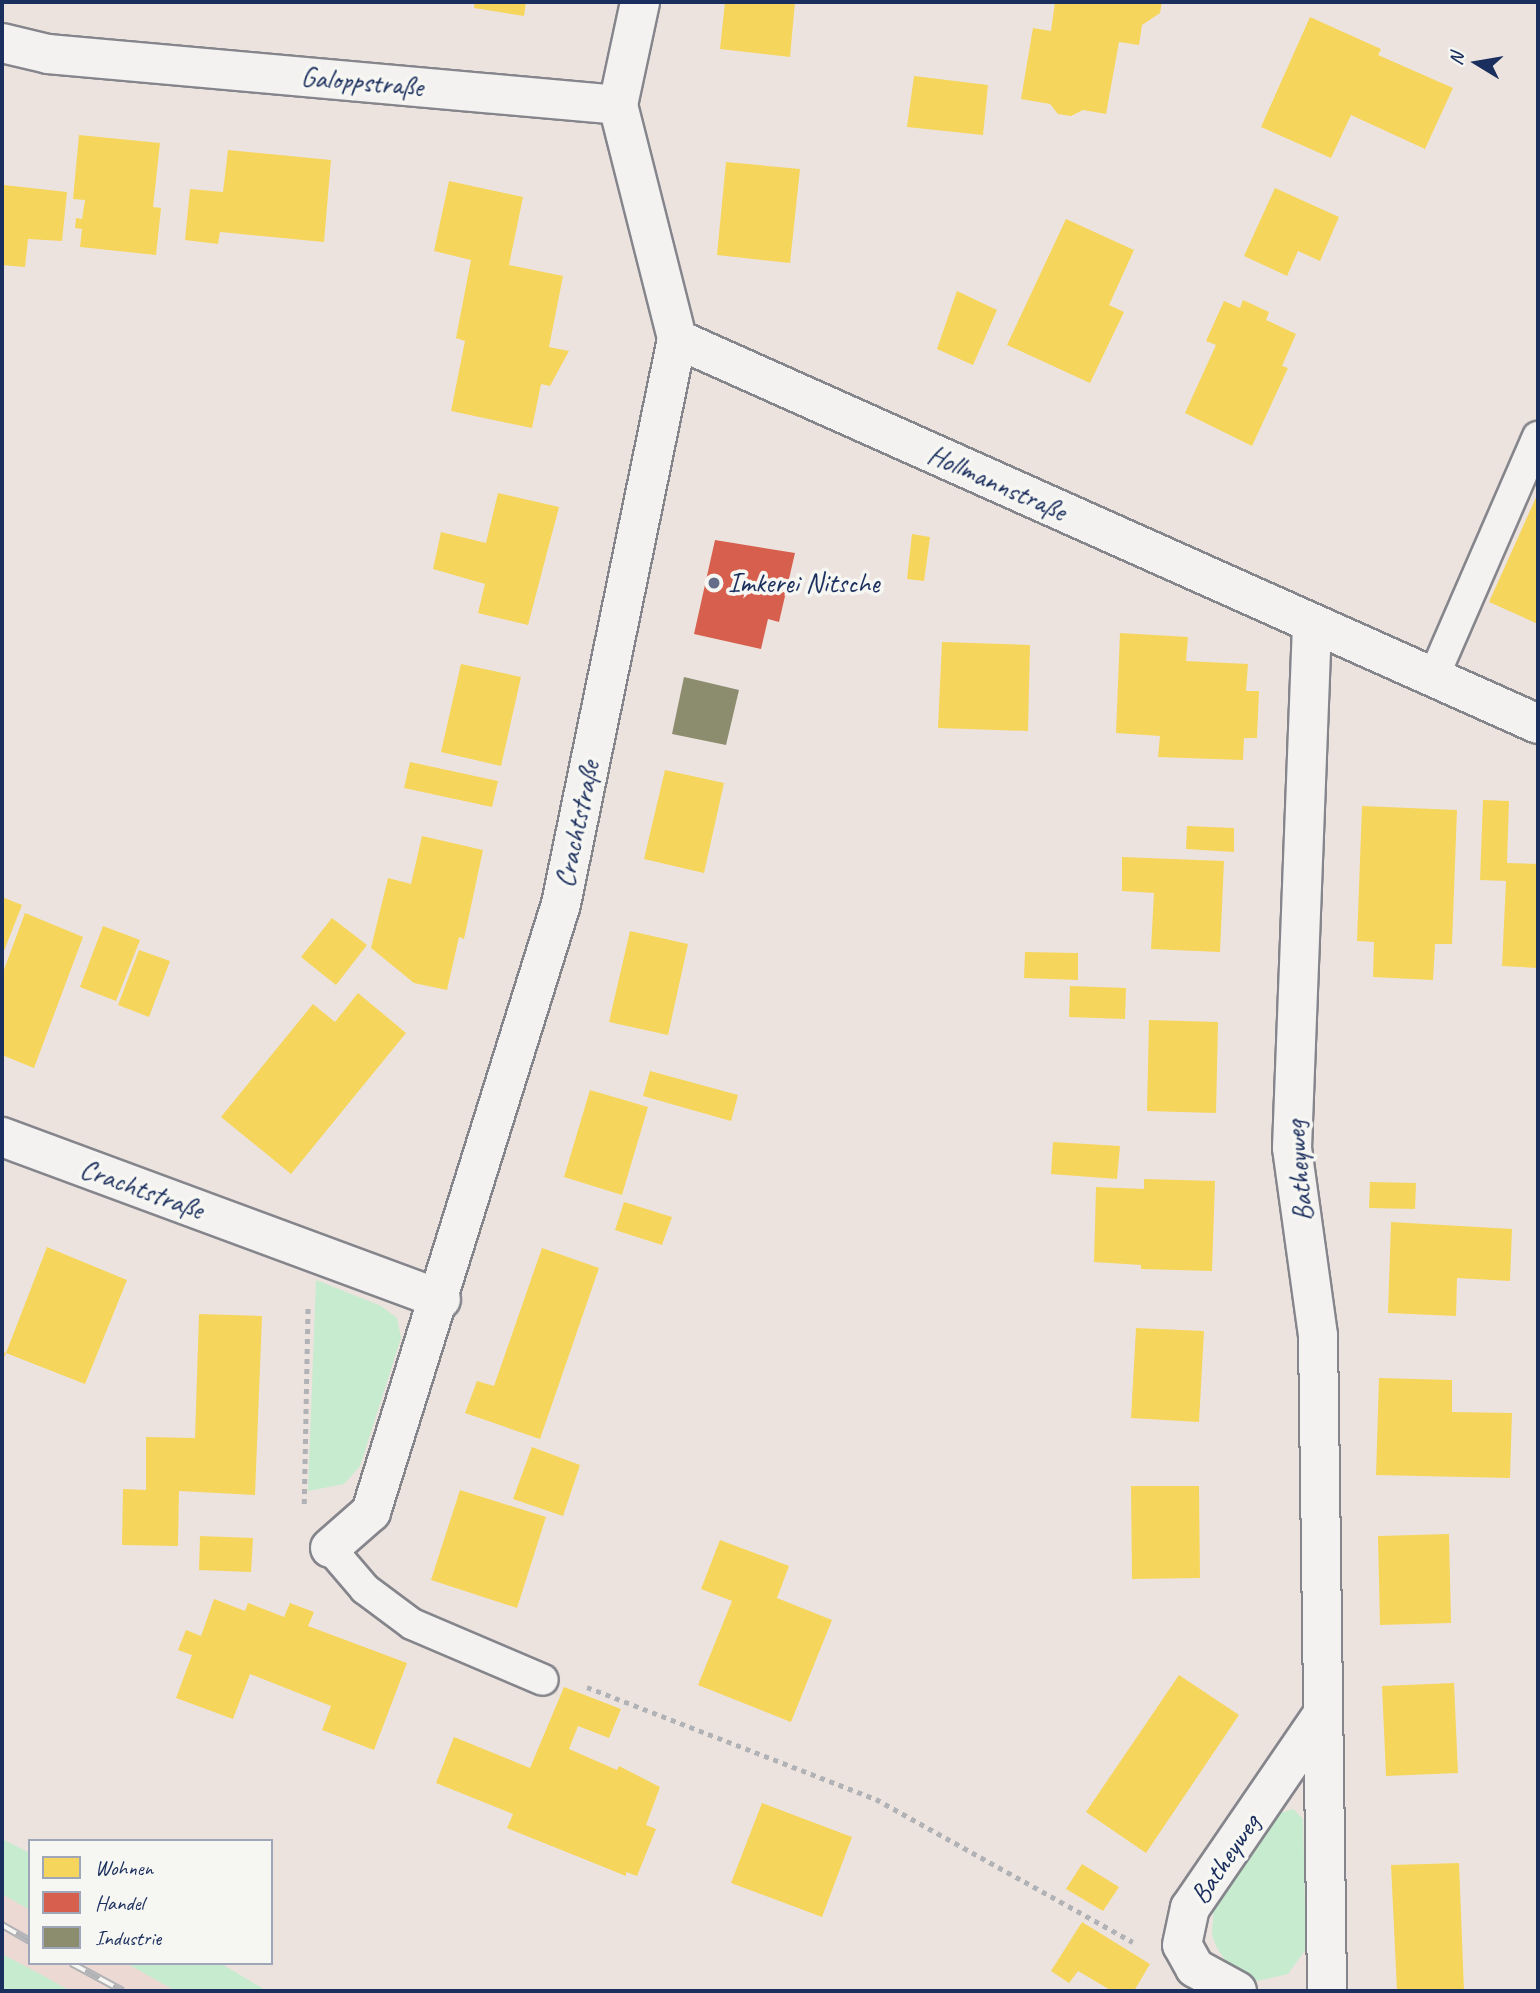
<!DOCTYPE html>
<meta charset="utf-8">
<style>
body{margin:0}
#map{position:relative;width:1540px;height:1993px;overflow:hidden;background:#ece3df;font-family:Caveat,sans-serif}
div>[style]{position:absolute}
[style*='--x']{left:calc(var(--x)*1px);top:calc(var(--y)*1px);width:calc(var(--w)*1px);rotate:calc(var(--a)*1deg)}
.built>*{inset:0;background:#edd9d3}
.green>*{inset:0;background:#c6ebce}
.homes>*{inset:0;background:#f6d55c}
.shops>*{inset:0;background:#d6604d}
.industry>*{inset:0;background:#8c8c6e}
.path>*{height:4.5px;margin-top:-2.25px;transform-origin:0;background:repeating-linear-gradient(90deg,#b0b2b6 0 5px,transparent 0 10px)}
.roads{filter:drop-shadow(2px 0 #85858c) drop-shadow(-2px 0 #85858c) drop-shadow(0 2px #85858c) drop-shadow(0 -2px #85858c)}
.lane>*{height:30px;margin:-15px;padding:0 15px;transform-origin:15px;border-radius:15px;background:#f4f2f0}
.street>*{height:38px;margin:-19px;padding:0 19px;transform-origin:19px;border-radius:19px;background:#f4f2f0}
.rail>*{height:8px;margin-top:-4px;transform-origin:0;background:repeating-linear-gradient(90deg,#f6f6f2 0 16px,#b0b2b6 0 32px);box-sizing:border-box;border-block:2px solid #b0b2b6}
.dots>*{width:19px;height:19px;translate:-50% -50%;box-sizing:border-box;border:4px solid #f6f6f2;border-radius:50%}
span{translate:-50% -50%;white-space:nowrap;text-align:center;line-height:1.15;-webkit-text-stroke:7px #f6f6f2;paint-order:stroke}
.street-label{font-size:28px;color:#1b2f5e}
.poi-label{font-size:28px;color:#1b2f5e}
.left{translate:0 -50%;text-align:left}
.frame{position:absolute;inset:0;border:4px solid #1b2f5e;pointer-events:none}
.legend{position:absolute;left:28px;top:1839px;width:245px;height:126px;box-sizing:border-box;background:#f6f6f2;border:2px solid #9ea6b7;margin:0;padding:9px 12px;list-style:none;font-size:21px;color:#1b2f5e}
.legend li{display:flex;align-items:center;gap:14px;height:35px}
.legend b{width:35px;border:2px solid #9ea6b7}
.north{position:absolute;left:1442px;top:28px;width:70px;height:70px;-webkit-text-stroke:5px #f6f6f2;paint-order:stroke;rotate:281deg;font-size:19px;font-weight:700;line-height:28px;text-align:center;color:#1b2f5e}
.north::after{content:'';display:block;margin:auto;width:24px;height:32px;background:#1b2f5e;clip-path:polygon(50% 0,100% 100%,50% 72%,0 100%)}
</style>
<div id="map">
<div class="built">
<div style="clip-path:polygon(2px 1894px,30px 1910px,30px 1963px,126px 1963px,176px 1991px,70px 1991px,2px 1955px)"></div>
</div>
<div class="green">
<div style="clip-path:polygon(316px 1280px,381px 1306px,397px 1318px,401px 1338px,360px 1466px,344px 1484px,308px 1491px)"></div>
<div style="clip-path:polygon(1293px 1809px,1303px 1819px,1306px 1949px,1288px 1974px,1257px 1981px,1225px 1960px,1217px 1948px,1212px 1935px,1214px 1902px,1275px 1815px)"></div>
<div style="clip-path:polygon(2px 1839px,30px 1853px,30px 1910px,2px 1894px)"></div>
<div style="clip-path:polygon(2px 1954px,44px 1976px,70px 1991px,2px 1991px)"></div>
<div style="clip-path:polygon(126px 1963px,220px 1963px,267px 1991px,176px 1991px)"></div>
</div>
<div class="homes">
<div style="clip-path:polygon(475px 2px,526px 2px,524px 16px,474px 8px)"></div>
<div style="clip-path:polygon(725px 2px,795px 2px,790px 57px,720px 49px)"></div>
<div style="clip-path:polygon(1055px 2px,1162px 2px,1160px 13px,1142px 25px,1139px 45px,1119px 42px,1106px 114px,1083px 110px,1071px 116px,1058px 114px,1050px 104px,1021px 99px,1033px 28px,1051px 31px)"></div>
<div style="clip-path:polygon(1310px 17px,1381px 49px,1378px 55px,1453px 88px,1425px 149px,1351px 115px,1331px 158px,1261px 127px)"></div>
<div style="clip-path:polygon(914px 76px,988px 85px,983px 135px,907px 127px)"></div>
<div style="clip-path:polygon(79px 135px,160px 143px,153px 207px,161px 208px,156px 255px,80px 247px,82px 229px,75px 228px,76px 218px,82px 219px,85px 200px,73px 199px)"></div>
<div style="clip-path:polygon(228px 150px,331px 160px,324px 242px,220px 232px,218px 244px,185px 240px,190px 189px,223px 192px)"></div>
<div style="clip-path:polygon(726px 162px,800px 169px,790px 263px,717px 255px)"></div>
<div style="clip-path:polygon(449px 181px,523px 197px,509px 265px,563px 276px,549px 347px,569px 351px,550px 386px,541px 384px,532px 428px,451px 411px,465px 341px,456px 338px,471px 260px,434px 251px)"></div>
<div style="clip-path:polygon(4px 185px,67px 192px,62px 241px,28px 239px,25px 267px,2px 265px)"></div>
<div style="clip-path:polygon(1275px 188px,1339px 217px,1320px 261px,1298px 251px,1287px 276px,1244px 256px)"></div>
<div style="clip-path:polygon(1066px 219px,1134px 250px,1109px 305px,1124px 312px,1090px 383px,1007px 345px)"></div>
<div style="clip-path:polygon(957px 291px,997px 310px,973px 365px,937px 349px)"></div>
<div style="clip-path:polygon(1243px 300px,1269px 312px,1266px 320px,1296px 334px,1282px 366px,1288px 368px,1252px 446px,1185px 413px,1216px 345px,1206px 341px,1224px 301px,1240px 308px)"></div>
<div style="clip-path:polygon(498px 493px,559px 507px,528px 625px,478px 613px,485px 584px,433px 569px,441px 532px,486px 543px)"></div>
<div style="clip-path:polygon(1538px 493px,1538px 624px,1489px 602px)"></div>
<div style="clip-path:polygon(912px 534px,930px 537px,924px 581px,907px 579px)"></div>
<div style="clip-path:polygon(1120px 633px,1188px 637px,1186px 661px,1248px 664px,1246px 691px,1259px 691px,1257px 738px,1244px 738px,1243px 760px,1158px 757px,1160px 736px,1116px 733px)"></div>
<div style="clip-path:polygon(942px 642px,1030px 645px,1028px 731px,938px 728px)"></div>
<div style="clip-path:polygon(461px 664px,521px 677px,501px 766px,441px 752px)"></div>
<div style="clip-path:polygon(410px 762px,498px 781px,492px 807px,404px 788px)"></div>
<div style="clip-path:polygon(665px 770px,724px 783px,704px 873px,644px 859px)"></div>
<div style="clip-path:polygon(1483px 800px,1509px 801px,1507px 863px,1538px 864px,1538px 968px,1502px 966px,1506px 881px,1480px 880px)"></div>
<div style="clip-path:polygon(1362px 806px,1457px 810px,1452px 944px,1435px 944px,1433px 980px,1373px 977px,1374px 942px,1357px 941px)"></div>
<div style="clip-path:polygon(1187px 826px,1234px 828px,1234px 852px,1186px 849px)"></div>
<div style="clip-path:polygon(422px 836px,483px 850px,464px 939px,459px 937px,447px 990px,414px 983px,371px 948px,388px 878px,411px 884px)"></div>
<div style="clip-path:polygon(1122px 857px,1224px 861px,1220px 952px,1151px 949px,1154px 893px,1122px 891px)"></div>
<div style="clip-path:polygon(2px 897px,22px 905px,2px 956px)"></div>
<div style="clip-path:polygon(25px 913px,83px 937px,34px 1068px,2px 1055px,2px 975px)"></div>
<div style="clip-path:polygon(332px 918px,367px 945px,336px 985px,301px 957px)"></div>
<div style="clip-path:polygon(103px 926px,140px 940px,116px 1001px,80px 987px)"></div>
<div style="clip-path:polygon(630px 931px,688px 944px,668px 1035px,609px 1022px)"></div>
<div style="clip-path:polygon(139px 950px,170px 961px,149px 1017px,118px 1005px)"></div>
<div style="clip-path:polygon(1025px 952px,1078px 953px,1078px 980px,1024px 978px)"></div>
<div style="clip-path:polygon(1070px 986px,1126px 988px,1125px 1019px,1069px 1017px)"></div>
<div style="clip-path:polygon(358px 993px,406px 1033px,291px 1174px,221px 1117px,313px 1004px,335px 1022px)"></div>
<div style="clip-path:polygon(1149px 1020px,1218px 1022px,1216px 1113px,1147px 1111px)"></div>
<div style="clip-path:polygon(650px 1071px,738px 1095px,731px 1121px,643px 1096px)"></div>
<div style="clip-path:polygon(590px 1090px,648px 1107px,622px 1195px,564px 1177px)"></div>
<div style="clip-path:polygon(1053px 1142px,1120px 1146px,1117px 1179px,1051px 1174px)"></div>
<div style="clip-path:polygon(1144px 1179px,1215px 1181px,1212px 1271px,1141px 1269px,1141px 1265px,1094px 1262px,1096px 1187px,1144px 1189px)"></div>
<div style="clip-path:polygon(1370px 1182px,1416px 1183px,1415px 1209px,1369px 1208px)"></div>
<div style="clip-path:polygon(624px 1202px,672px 1217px,662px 1245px,615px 1230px)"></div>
<div style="clip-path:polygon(1391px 1222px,1512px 1229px,1510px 1281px,1457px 1278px,1456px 1316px,1388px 1313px)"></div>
<div style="clip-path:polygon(47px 1247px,127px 1280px,85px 1384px,6px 1353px,2px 1362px,2px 1352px,6px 1353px)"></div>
<div style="clip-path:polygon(542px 1248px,599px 1268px,540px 1439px,465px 1413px,477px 1381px,494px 1386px)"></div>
<div style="clip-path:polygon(199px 1314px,262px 1316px,255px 1495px,179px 1491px,178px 1546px,122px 1545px,123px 1489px,146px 1490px,146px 1437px,195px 1438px)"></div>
<div style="clip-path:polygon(1136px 1328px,1204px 1331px,1199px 1422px,1131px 1418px)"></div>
<div style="clip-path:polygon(1379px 1378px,1452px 1380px,1452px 1412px,1512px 1413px,1510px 1478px,1376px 1475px)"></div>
<div style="clip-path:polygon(532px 1447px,580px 1465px,563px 1516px,513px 1499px)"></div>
<div style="clip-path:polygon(1131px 1486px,1199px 1486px,1200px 1578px,1132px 1579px)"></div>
<div style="clip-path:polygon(460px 1490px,546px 1517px,517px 1608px,431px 1580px)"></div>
<div style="clip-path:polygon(1449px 1534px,1451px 1623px,1380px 1625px,1378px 1536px)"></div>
<div style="clip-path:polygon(200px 1536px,253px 1538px,251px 1572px,199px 1570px)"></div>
<div style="clip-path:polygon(720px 1540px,789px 1566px,777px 1598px,832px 1620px,791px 1722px,698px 1685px,732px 1601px,701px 1589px)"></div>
<div style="clip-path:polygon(214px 1599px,245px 1611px,248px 1603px,284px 1617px,290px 1603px,314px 1612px,308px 1626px,407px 1663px,374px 1750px,322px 1730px,331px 1706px,250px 1674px,233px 1719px,176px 1698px,192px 1655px,178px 1650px,186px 1630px,201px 1636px)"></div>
<div style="clip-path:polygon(1179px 1675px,1239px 1715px,1146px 1853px,1086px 1812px)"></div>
<div style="clip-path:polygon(1454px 1683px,1458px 1773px,1386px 1776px,1382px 1686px)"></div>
<div style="clip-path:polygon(564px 1687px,621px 1709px,609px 1738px,578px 1726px,569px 1749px,617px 1770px,619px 1766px,660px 1787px,646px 1825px,656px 1829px,637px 1876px,626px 1872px,626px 1876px,507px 1828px,513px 1814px,436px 1783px,454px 1737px,530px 1768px)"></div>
<div style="clip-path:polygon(762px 1803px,852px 1837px,822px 1917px,731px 1883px)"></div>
<div style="clip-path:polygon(1459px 1863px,1464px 1991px,1397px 1991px,1391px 1865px)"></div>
<div style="clip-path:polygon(1082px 1864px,1119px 1887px,1103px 1911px,1066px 1889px)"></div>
<div style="clip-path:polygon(1082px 1922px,1150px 1964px,1134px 1991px,1112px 1991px,1078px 1971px,1069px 1983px,1051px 1971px)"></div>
</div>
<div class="shops">
<div style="clip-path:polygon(715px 540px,795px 553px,779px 622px,768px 619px,761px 649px,694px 634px)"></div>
</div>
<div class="industry">
<div style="clip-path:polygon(684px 677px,739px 690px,726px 745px,672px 734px)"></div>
</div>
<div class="path">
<div style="--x:304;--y:1504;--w:200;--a:-88.9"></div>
<div style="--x:587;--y:1687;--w:310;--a:21.2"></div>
<div style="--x:876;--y:1799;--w:294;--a:29.1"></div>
</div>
<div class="roads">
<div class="lane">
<div style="--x:1433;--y:678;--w:263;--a:-66.5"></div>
<div style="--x:330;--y:1548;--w:54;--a:49.5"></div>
<div style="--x:365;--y:1589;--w:59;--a:36.7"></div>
<div style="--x:412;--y:1624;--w:142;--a:23.1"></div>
</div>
<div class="street">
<div style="--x:2;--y:43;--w:47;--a:13.4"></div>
<div style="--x:48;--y:54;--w:572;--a:5.11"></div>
<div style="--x:618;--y:105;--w:105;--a:-77.9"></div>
<div style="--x:618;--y:105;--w:241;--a:75.8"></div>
<div style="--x:677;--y:339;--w:943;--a:24.09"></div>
<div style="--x:1312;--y:625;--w:523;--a:92.19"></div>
<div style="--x:1292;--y:1148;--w:190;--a:82.1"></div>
<div style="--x:1318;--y:1336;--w:655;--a:89.21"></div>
<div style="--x:2;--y:1137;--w:468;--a:20.3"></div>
<div style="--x:330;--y:1548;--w:55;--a:-41.3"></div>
<div style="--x:371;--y:1512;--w:637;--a:-72.65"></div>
<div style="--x:561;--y:904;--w:577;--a:-78.4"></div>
<div style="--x:1237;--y:1991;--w:48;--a:-151.3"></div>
<div style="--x:1195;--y:1968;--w:26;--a:-119"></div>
<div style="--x:1182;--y:1945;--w:38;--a:-78"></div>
<div style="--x:1190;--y:1908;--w:232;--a:-55.6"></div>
</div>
</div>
<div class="rail">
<div style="--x:2;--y:1925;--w:32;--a:30"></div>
<div style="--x:71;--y:1963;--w:59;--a:28.3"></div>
</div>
<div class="dots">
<div style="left:714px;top:583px;background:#646e8b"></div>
</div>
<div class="street-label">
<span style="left:362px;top:82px;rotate:5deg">Galoppstraße</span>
<span style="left:997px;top:483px;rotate:24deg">Hollmannstraße</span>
<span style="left:577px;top:824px;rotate:-78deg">Crachtstraße</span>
<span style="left:1299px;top:1171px;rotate:-95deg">Batheyweg</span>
<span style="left:142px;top:1189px;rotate:20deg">Crachtstraße</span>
<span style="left:1225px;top:1859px;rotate:-56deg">Batheyweg</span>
</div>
<div class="poi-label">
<span class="left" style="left:728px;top:583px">Imkerei Nitsche</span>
</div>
<div class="frame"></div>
<ul class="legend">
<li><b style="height:19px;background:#f6d55c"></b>Wohnen</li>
<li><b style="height:19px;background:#d6604d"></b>Handel</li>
<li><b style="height:19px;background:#8c8c6e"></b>Industrie</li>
</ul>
<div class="north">N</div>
</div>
